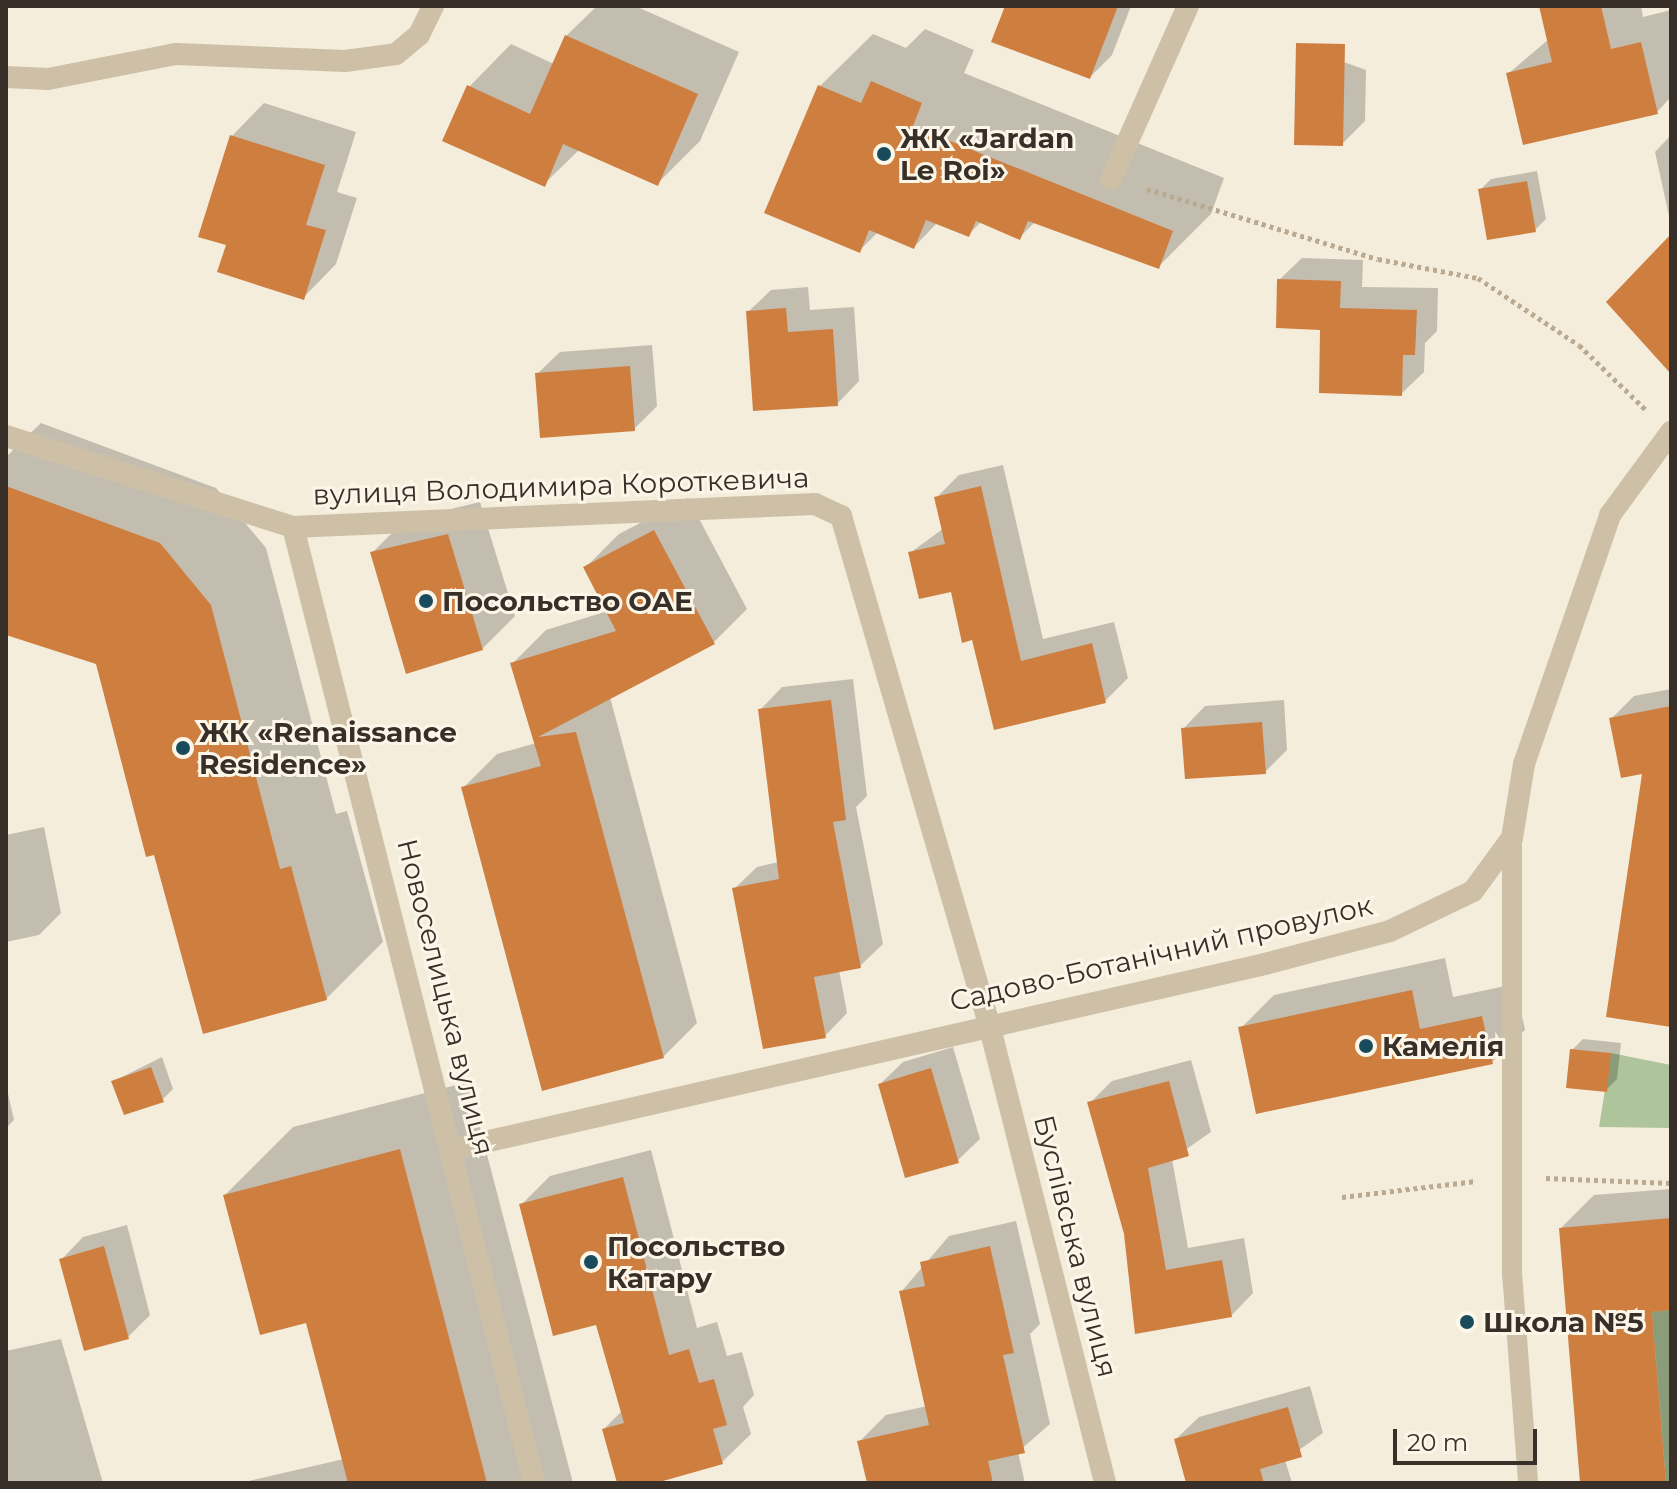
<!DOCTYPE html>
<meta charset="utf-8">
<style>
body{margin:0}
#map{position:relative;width:1677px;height:1489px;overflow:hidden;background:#f4eddc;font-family:Montserrat,sans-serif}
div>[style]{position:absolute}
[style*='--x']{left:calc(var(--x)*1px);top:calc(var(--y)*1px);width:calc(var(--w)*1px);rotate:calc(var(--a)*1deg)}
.green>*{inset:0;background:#aec49a}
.shadow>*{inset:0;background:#0003}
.building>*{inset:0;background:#ce7f40}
.path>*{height:5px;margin-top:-2.5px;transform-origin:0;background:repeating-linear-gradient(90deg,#b9aa91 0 4px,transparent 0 8px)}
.service>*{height:20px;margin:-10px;padding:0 10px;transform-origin:10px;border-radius:10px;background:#cdc0a7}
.minor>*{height:22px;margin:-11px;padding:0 11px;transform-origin:11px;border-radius:11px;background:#cdc0a7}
.dots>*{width:22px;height:22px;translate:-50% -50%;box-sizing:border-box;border:4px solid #fbf6e8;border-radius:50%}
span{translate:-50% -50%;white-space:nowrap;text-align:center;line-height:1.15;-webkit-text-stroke:6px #fbf6e8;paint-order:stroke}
.poi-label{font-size:28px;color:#383028;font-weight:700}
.left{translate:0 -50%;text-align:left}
.street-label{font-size:28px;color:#383028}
.frame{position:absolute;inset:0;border:8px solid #383028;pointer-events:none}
.scale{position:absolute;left:1393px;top:1429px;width:144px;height:36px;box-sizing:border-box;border:4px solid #383028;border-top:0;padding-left:10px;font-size:24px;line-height:28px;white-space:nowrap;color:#383028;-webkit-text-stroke:6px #fbf6e8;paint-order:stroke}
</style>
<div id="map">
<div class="green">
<div style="clip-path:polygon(1611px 1053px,1671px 1065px,1671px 1128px,1599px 1127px)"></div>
<div style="clip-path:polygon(1671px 1310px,1671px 1483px,1666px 1483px,1652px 1312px)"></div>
</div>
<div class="shadow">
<div style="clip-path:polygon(597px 6px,635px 6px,739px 52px,700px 141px,658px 183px,580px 149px,544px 184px,469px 87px,511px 44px,554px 64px,566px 36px)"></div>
<div style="clip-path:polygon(1007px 6px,1131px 6px,1112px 55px,1090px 77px)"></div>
<div style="clip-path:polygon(1541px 6px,1641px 6px,1643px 17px,1671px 10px,1671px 97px,1657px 112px,1509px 73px,1549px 39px)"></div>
<div style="clip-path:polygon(925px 29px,974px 50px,964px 73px,1224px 178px,1211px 214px,1158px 267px,1035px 222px,1020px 237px,982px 221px,968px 235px,938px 222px,914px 247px,878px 232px,859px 251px,820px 86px,873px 34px,906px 48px)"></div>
<div style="clip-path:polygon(1319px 53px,1366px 70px,1365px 121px,1342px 144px)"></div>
<div style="clip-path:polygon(264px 103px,356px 132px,337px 192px,357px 198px,336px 264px,304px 297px,228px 244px,232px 136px)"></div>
<div style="clip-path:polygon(1671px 135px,1671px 225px,1655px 152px)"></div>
<div style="clip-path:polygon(1537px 171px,1546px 219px,1535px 230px,1480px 190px,1491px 179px)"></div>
<div style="clip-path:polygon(1302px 258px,1363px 260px,1362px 287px,1438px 288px,1437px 331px,1425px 343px,1424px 372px,1401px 394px,1279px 280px)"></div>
<div style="clip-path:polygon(808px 287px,810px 310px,854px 307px,859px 381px,837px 404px,748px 312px,771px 290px)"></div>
<div style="clip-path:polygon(652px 345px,657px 406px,634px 429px,537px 374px,560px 352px)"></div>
<div style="clip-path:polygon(41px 423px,216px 488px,266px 548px,336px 814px,347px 811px,383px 942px,326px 999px,156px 853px,98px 663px,6px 633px,6px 457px)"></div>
<div style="clip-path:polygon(1003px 465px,1043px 639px,1114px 622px,1128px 678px,1105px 701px,995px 728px,973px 638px,952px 589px,910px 553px,944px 528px,937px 497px,959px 475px)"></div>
<div style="clip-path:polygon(688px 498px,747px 609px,713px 643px,610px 697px,697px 1023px,663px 1057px,463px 788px,497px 754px,536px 743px,512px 664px,546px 630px,608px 611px,585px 568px,619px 534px)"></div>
<div style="clip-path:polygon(480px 502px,515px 616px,482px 649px,372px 553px,405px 520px)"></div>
<div style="clip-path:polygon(853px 679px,867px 796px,856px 807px,883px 944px,860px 966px,839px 970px,847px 1013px,825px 1036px,734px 889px,757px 867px,779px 862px,760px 710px,782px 687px)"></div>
<div style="clip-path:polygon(1671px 689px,1671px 1025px,1645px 772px,1611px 719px,1634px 696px)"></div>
<div style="clip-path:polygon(1284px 700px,1287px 750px,1265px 772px,1183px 729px,1205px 706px)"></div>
<div style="clip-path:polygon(44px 827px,61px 913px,39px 935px,6px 942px,6px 835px)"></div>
<div style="clip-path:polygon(1445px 958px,1453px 997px,1515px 984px,1525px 1030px,1492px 1062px,1241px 1028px,1274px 995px)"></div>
<div style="clip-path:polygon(1583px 1039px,1621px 1043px,1617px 1079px,1606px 1090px,1572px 1050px)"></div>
<div style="clip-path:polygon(953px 1047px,980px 1139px,957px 1161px,880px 1084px,903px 1062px)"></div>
<div style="clip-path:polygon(162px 1057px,173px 1089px,162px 1100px,114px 1081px)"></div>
<div style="clip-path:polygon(1191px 1060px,1211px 1132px,1172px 1159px,1188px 1248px,1244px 1238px,1253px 1293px,1231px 1316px,1137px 1331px,1125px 1234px,1090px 1103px,1112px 1081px)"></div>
<div style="clip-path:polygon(468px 1082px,573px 1483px,240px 1483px,344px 1459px,308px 1320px,225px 1195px,293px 1127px)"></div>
<div style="clip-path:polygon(6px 1085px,14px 1120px,6px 1128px)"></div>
<div style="clip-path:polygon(651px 1150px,697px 1328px,717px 1322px,727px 1356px,742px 1352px,754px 1395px,743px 1407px,751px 1434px,722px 1462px,648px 1483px,619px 1483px,604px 1429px,622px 1411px,597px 1322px,522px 1204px,550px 1176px)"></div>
<div style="clip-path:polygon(1671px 1189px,1671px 1483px,1582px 1483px,1561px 1228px,1594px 1195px)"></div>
<div style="clip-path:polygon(1016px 1221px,1040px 1324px,1030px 1334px,1050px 1424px,1018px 1452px,1025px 1483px,869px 1483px,859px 1442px,886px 1415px,927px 1406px,901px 1292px,949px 1236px)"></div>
<div style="clip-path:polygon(127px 1225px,150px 1315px,128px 1337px,61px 1260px,83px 1237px)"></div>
<div style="clip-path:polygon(61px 1339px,103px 1483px,6px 1483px,6px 1351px)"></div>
<div style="clip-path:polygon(1310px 1386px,1323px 1433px,1285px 1460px,1292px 1483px,1188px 1483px,1176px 1439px,1199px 1417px)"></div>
</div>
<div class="building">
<div style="clip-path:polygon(1005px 6px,1118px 6px,1090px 79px,991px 42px)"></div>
<div style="clip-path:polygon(1539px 6px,1601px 6px,1611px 49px,1641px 42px,1658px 114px,1523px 145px,1506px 73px,1552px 62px)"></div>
<div style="clip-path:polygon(565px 35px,698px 94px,658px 186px,563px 144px,545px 187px,442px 141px,467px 85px,530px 114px)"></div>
<div style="clip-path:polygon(1296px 43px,1345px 44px,1343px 146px,1294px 145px)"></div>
<div style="clip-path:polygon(871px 81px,922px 103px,913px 126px,1173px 231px,1159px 269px,1028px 221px,1020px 240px,976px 221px,969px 237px,926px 220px,914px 249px,869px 230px,860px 253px,764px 213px,818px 85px,861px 103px)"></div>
<div style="clip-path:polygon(230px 135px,325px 165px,306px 225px,326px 230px,304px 300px,217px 272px,226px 245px,198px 237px)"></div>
<div style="clip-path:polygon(1527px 181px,1536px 232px,1487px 240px,1478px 189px)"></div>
<div style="clip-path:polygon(1671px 234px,1671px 374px,1606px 302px)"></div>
<div style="clip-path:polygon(1277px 279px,1341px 281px,1340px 308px,1417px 310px,1415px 355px,1403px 355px,1402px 396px,1319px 393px,1320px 330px,1276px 328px)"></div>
<div style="clip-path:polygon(786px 308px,788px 332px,833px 329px,838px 406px,753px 411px,746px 311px)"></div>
<div style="clip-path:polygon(630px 366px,635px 431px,540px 438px,535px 373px)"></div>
<div style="clip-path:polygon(6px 486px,160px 543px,211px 605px,280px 869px,291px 866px,327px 1000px,203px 1034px,154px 855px,146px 857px,96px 664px,6px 635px)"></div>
<div style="clip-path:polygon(981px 486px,1021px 661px,1092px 643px,1106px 703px,994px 730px,972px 640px,962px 643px,951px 592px,919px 599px,908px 552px,945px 544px,934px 497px)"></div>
<div style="clip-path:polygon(654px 530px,715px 644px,538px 737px,576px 732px,664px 1058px,542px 1091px,461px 787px,541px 766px,510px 663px,616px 631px,583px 567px)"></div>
<div style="clip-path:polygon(448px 534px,483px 650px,406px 674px,370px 552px)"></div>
<div style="clip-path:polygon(831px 700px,846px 820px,833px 822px,861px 968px,814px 977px,826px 1038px,763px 1049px,732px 888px,779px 879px,758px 709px)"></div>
<div style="clip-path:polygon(1671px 706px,1671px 1027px,1606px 1017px,1642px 774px,1621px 778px,1609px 718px)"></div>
<div style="clip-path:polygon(1262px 722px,1266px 774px,1185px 779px,1181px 728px)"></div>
<div style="clip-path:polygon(1412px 990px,1420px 1029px,1482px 1016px,1493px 1064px,1256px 1114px,1238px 1027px)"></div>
<div style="clip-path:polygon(1570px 1049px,1611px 1053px,1607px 1092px,1566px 1088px)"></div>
<div style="clip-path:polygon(151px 1067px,164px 1102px,124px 1115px,111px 1081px)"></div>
<div style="clip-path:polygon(931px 1068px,959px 1163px,905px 1178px,878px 1084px)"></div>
<div style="clip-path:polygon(1169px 1081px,1189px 1156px,1148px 1168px,1166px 1270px,1222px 1260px,1232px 1317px,1135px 1334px,1124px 1234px,1087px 1102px)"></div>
<div style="clip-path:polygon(400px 1149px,487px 1483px,348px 1483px,306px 1323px,260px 1335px,223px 1195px)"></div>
<div style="clip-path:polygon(623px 1177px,669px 1355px,689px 1349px,699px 1383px,714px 1379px,727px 1425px,713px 1429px,723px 1464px,656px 1483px,617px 1483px,602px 1429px,624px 1423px,596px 1325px,553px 1336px,519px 1204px)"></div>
<div style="clip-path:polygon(1671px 1218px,1671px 1310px,1652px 1312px,1666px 1483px,1580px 1483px,1559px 1228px)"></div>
<div style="clip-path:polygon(104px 1246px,129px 1339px,84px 1351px,59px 1259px)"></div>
<div style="clip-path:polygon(990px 1246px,1014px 1353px,1003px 1355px,1025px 1453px,988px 1461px,993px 1483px,867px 1483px,857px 1441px,929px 1425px,899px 1291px,925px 1286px,920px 1262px)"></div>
<div style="clip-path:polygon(1288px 1407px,1302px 1457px,1260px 1469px,1264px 1483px,1186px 1483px,1174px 1439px)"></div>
</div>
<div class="path">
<div style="--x:1147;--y:189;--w:241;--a:16.9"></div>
<div style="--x:1378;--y:259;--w:102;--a:10.8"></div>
<div style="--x:1478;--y:278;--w:121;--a:33.6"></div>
<div style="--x:1579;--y:345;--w:93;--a:44.1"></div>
<div style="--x:1546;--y:1178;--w:125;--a:2.3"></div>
<div style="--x:1342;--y:1197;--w:135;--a:-6.8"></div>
</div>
<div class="service">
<div style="--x:1512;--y:838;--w:435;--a:90"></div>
<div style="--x:1512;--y:1273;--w:211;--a:85.6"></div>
</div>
<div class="minor">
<div style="--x:6;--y:77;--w:42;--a:2.7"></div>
<div style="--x:48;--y:79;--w:130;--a:-11.1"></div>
<div style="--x:176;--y:54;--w:169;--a:2.4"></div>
<div style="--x:345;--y:61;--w:51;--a:-7.8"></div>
<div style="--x:396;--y:54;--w:30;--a:-40"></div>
<div style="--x:419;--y:35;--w:32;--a:-64"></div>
<div style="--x:1111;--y:179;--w:189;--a:-66"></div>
<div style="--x:6;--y:436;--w:301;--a:17.6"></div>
<div style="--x:293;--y:527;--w:523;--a:-2.52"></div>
<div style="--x:815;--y:504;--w:29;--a:25"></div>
<div style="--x:841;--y:516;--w:529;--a:73.76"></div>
<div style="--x:989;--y:1024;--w:473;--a:75.8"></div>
<div style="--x:293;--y:527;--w:986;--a:75.85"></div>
<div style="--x:454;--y:1149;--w:832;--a:-12.85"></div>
<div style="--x:1265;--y:964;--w:129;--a:-14.8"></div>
<div style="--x:1390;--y:931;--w:92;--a:-25.7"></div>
<div style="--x:1473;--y:891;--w:66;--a:-53.7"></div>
<div style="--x:1512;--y:838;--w:75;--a:-80.8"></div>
<div style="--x:1524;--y:764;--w:263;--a:-70.9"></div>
<div style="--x:1610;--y:515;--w:103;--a:-53.7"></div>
</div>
<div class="dots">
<div style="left:884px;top:154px;background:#1a4b5d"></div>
<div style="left:426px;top:601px;background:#1a4b5d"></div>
<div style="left:183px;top:748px;background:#1a4b5d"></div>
<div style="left:1366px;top:1046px;background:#1a4b5d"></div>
<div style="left:591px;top:1262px;background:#1a4b5d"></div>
<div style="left:1467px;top:1322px;background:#1a4b5d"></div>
</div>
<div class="poi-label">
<span class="left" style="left:900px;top:154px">ЖК «Jardan<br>Le Roi»</span>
<span class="left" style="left:442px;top:601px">Посольство ОАЕ</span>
<span class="left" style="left:199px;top:748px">ЖК «Renaissance<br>Residence»</span>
<span class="left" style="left:1382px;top:1046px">Камелія</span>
<span class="left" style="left:607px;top:1262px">Посольство<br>Катару</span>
<span class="left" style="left:1483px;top:1322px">Школа №5</span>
</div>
<div class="street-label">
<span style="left:561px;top:486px;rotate:-2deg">вулиця Володимира Короткевича</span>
<span style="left:1161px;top:953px;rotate:-13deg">Садово-Ботанічний провулок</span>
<span style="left:446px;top:997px;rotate:76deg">Новоселицька вулиця</span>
<span style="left:1076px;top:1246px;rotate:76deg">Буслівська вулиця</span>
</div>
<div class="frame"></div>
<div class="scale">20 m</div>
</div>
